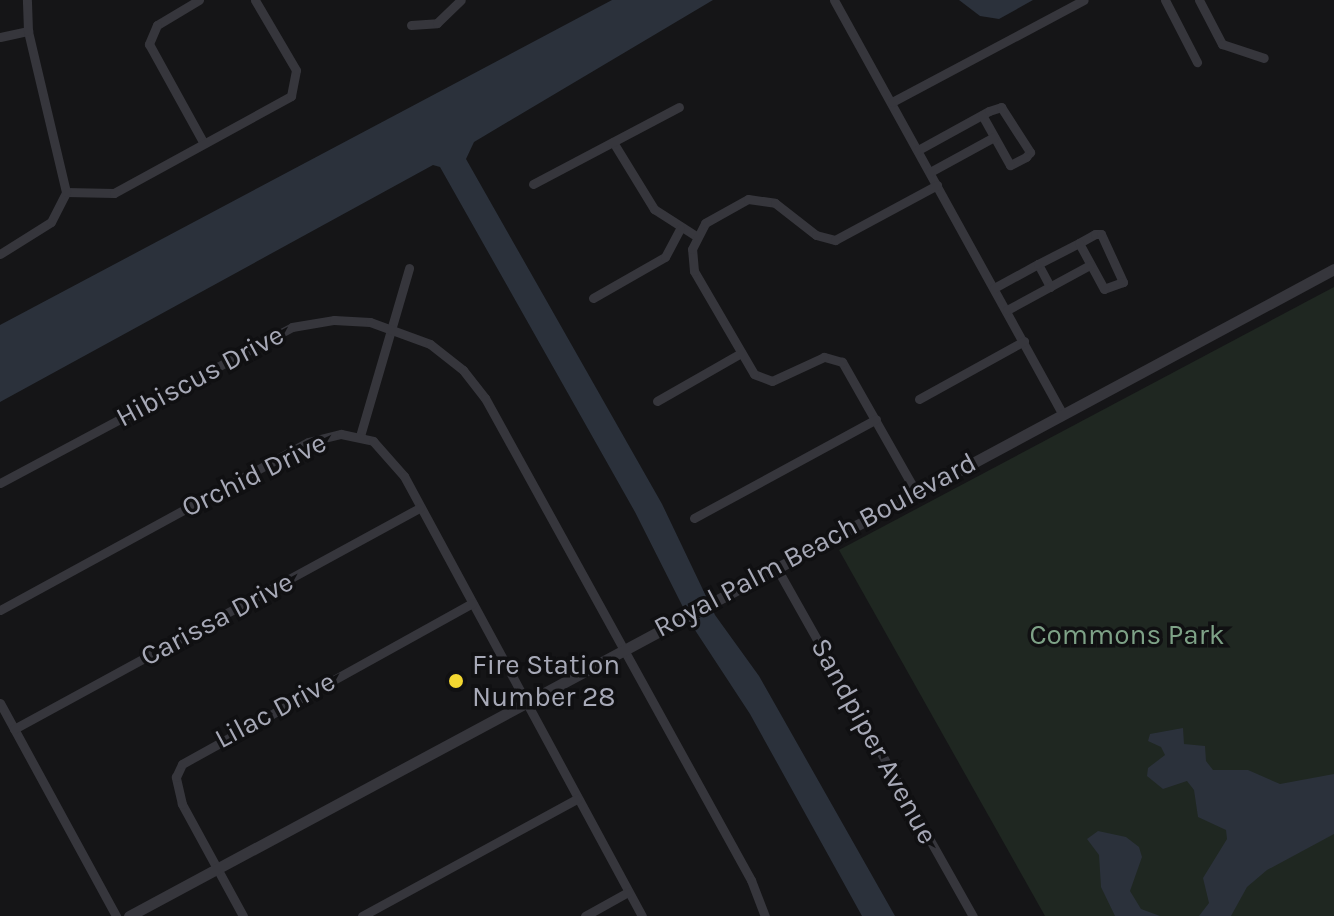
<!DOCTYPE html>
<style>
body{margin:0}
#map{position:relative;width:1334px;height:916px;overflow:hidden;background:#151517;font-family:Karla,sans-serif}
div>[style]{position:absolute}
[style*='--x']{left:calc(var(--x)*1px);top:calc(var(--y)*1px);width:calc(var(--w)*1px);rotate:calc(var(--a)*1deg)}
.green>*{inset:0;background:#1f2721}
.water>*{inset:0;background:#2b313b}
.minor>*{height:9px;margin:-4.5px;padding:0 4.5px;transform-origin:4.5px;border-radius:4.5px;background:#36363c}
.tertiary>*{height:11px;margin:-5.5px;padding:0 5.5px;transform-origin:5.5px;border-radius:5.5px;background:#36363c}
.dots>*{width:22px;height:22px;translate:-50% -50%;box-sizing:border-box;border:4px solid #101012;border-radius:50%}
span{translate:-50% -50%;white-space:nowrap;text-align:center;line-height:1.15;-webkit-text-stroke:7px #101012;paint-order:stroke}
.street-label{font-size:28px;color:#a7a9b7}
.park-label{font-size:28px;color:#7ea287}
.poi-label{font-size:28px;color:#a7a9b7}
.left{translate:0 -50%;text-align:left}
</style>
<div id="map">
<div class="green">
<div style="clip-path:polygon(1334px 287px,1334px 916px,1045px 916px,839px 550px)"></div>
</div>
<div class="water">
<div style="clip-path:polygon(612px 0,713px 0,474px 142px,466px 159px,662px 504px,715px 615px,759px 676px,895px 916px,862px 916px,750px 714px,693px 627px,635px 512px,440px 167px,433px 165px,0 402px,0 325px)"></div>
<div style="clip-path:polygon(959px 0,1033px 0,999px 19px,980px 16px)"></div>
<div style="clip-path:polygon(1183px 728px,1184px 744px,1205px 746px,1206px 761px,1213px 770px,1248px 770px,1280px 784px,1334px 774px,1334px 834px,1267px 870px,1247px 887px,1231px 916px,1199px 916px,1209px 903px,1203px 878px,1227px 839px,1226px 830px,1198px 817px,1194px 790px,1187px 781px,1163px 789px,1147px 776px,1148px 768px,1165px 755px,1161px 747px,1148px 741px,1150px 734px)"></div>
<div style="clip-path:polygon(1098px 831px,1126px 837px,1139px 847px,1142px 857px,1130px 891px,1141px 909px,1160px 916px,1115px 916px,1101px 887px,1099px 855px,1087px 839px)"></div>
</div>
<div class="minor">
<div style="--x:199;--y:0;--w:49;--a:149.2"></div>
<div style="--x:157;--y:25;--w:21;--a:113"></div>
<div style="--x:149;--y:44;--w:112;--a:61.1"></div>
<div style="--x:834;--y:0;--w:472;--a:61.1"></div>
<div style="--x:1165;--y:0;--w:70;--a:62.7"></div>
<div style="--x:1199;--y:0;--w:50;--a:62.4"></div>
<div style="--x:1222;--y:44;--w:44;--a:18.4"></div>
<div style="--x:411;--y:25;--w:26;--a:-4"></div>
<div style="--x:437;--y:23;--w:33;--a:-44"></div>
<div style="--x:0;--y:37;--w:29;--a:-12"></div>
<div style="--x:892;--y:102;--w:217;--a:-28"></div>
<div style="--x:613;--y:142;--w:79;--a:58.5"></div>
<div style="--x:654;--y:209;--w:50;--a:32.7"></div>
<div style="--x:918;--y:150;--w:81;--a:-28.8"></div>
<div style="--x:989;--y:111;--w:13;--a:-18"></div>
<div style="--x:1001;--y:107;--w:54;--a:57.2"></div>
<div style="--x:1030;--y:152;--w:6;--a:129"></div>
<div style="--x:1026;--y:157;--w:18;--a:153"></div>
<div style="--x:1010;--y:165;--w:57;--a:-119.2"></div>
<div style="--x:930;--y:172;--w:73;--a:-28.7"></div>
<div style="--x:533;--y:184;--w:165;--a:-27.8"></div>
<div style="--x:66;--y:192;--w:48;--a:1.2"></div>
<div style="--x:114;--y:193;--w:202;--a:-28.7"></div>
<div style="--x:291;--y:96;--w:26;--a:-79"></div>
<div style="--x:296;--y:70;--w:81;--a:-120.4"></div>
<div style="--x:0;--y:254;--w:60;--a:-32.1"></div>
<div style="--x:51;--y:222;--w:34;--a:-63"></div>
<div style="--x:66;--y:192;--w:165;--a:-103.3"></div>
<div style="--x:28;--y:31;--w:31;--a:-92"></div>
<div style="--x:1038;--y:264;--w:26;--a:62"></div>
<div style="--x:994;--y:288;--w:50;--a:-28.6"></div>
<div style="--x:1038;--y:264;--w:46;--a:-27.1"></div>
<div style="--x:1079;--y:243;--w:18;--a:-29"></div>
<div style="--x:1095;--y:234;--w:6;--a:0"></div>
<div style="--x:1101;--y:234;--w:53;--a:65.4"></div>
<div style="--x:1123;--y:282;--w:20;--a:160"></div>
<div style="--x:1104;--y:289;--w:52;--a:-118.5"></div>
<div style="--x:593;--y:298;--w:83;--a:-29.7"></div>
<div style="--x:665;--y:257;--w:32;--a:-62"></div>
<div style="--x:1007;--y:310;--w:94;--a:-28.5"></div>
<div style="--x:919;--y:399;--w:120;--a:-28.9"></div>
<div style="--x:657;--y:401;--w:97;--a:-29.7"></div>
<div style="--x:360;--y:436;--w:175;--a:-73.7"></div>
<div style="--x:0;--y:483;--w:331;--a:-28.1"></div>
<div style="--x:292;--y:327;--w:43;--a:-9.5"></div>
<div style="--x:334;--y:320;--w:36;--a:3"></div>
<div style="--x:370;--y:322;--w:64;--a:20.1"></div>
<div style="--x:430;--y:344;--w:42;--a:38.2"></div>
<div style="--x:463;--y:370;--w:36;--a:52"></div>
<div style="--x:485;--y:398;--w:551;--a:61.11"></div>
<div style="--x:751;--y:880;--w:39;--a:69"></div>
<div style="--x:916;--y:492;--w:150;--a:-119.6"></div>
<div style="--x:842;--y:362;--w:19;--a:-164"></div>
<div style="--x:824;--y:357;--w:57;--a:155.2"></div>
<div style="--x:772;--y:381;--w:19;--a:-159"></div>
<div style="--x:754;--y:374;--w:119;--a:-120.2"></div>
<div style="--x:694;--y:271;--w:22;--a:-95"></div>
<div style="--x:692;--y:249;--w:29;--a:-63"></div>
<div style="--x:705;--y:223;--w:49;--a:-29.2"></div>
<div style="--x:748;--y:199;--w:27;--a:8"></div>
<div style="--x:775;--y:203;--w:52;--a:38"></div>
<div style="--x:816;--y:235;--w:20;--a:15"></div>
<div style="--x:835;--y:240;--w:116;--a:-28.3"></div>
<div style="--x:694;--y:518;--w:207;--a:-28.5"></div>
<div style="--x:775;--y:565;--w:403;--a:60.6"></div>
<div style="--x:0;--y:610;--w:351;--a:-28.6"></div>
<div style="--x:308;--y:442;--w:34;--a:-14"></div>
<div style="--x:341;--y:434;--w:33;--a:12"></div>
<div style="--x:373;--y:441;--w:47;--a:48.5"></div>
<div style="--x:404;--y:476;--w:500;--a:61.59"></div>
<div style="--x:0;--y:703;--w:243;--a:61.4"></div>
<div style="--x:14;--y:729;--w:462;--a:-28.6"></div>
<div style="--x:243;--y:916;--w:128;--a:-118.6"></div>
<div style="--x:182;--y:804;--w:28;--a:-103"></div>
<div style="--x:176;--y:777;--w:14;--a:-65"></div>
<div style="--x:182;--y:764;--w:332;--a:-29"></div>
<div style="--x:362;--y:916;--w:245;--a:-28.6"></div>
<div style="--x:585;--y:916;--w:49;--a:-29.2"></div>
</div>
<div class="tertiary">
<div style="--x:129;--y:916;--w:1368;--a:-28.23"></div>
</div>
<div class="dots">
<div style="left:456px;top:681px;background:#f3d731"></div>
</div>
<div class="street-label">
<span style="left:200px;top:376px;rotate:-28deg">Hibiscus Drive</span>
<span style="left:254px;top:475px;rotate:-26deg">Orchid Drive</span>
<span style="left:815px;top:545px;rotate:-28deg">Royal Palm Beach Boulevard</span>
<span style="left:217px;top:619px;rotate:-28deg">Carissa Drive</span>
<span style="left:275px;top:710px;rotate:-28deg">Lilac Drive</span>
<span style="left:874px;top:741px;rotate:61deg">Sandpiper Avenue</span>
</div>
<div class="park-label">
<span style="left:1127px;top:635px">Commons Park</span>
</div>
<div class="poi-label">
<span class="left" style="left:472px;top:681px">Fire Station<br>Number 28</span>
</div>
</div>
